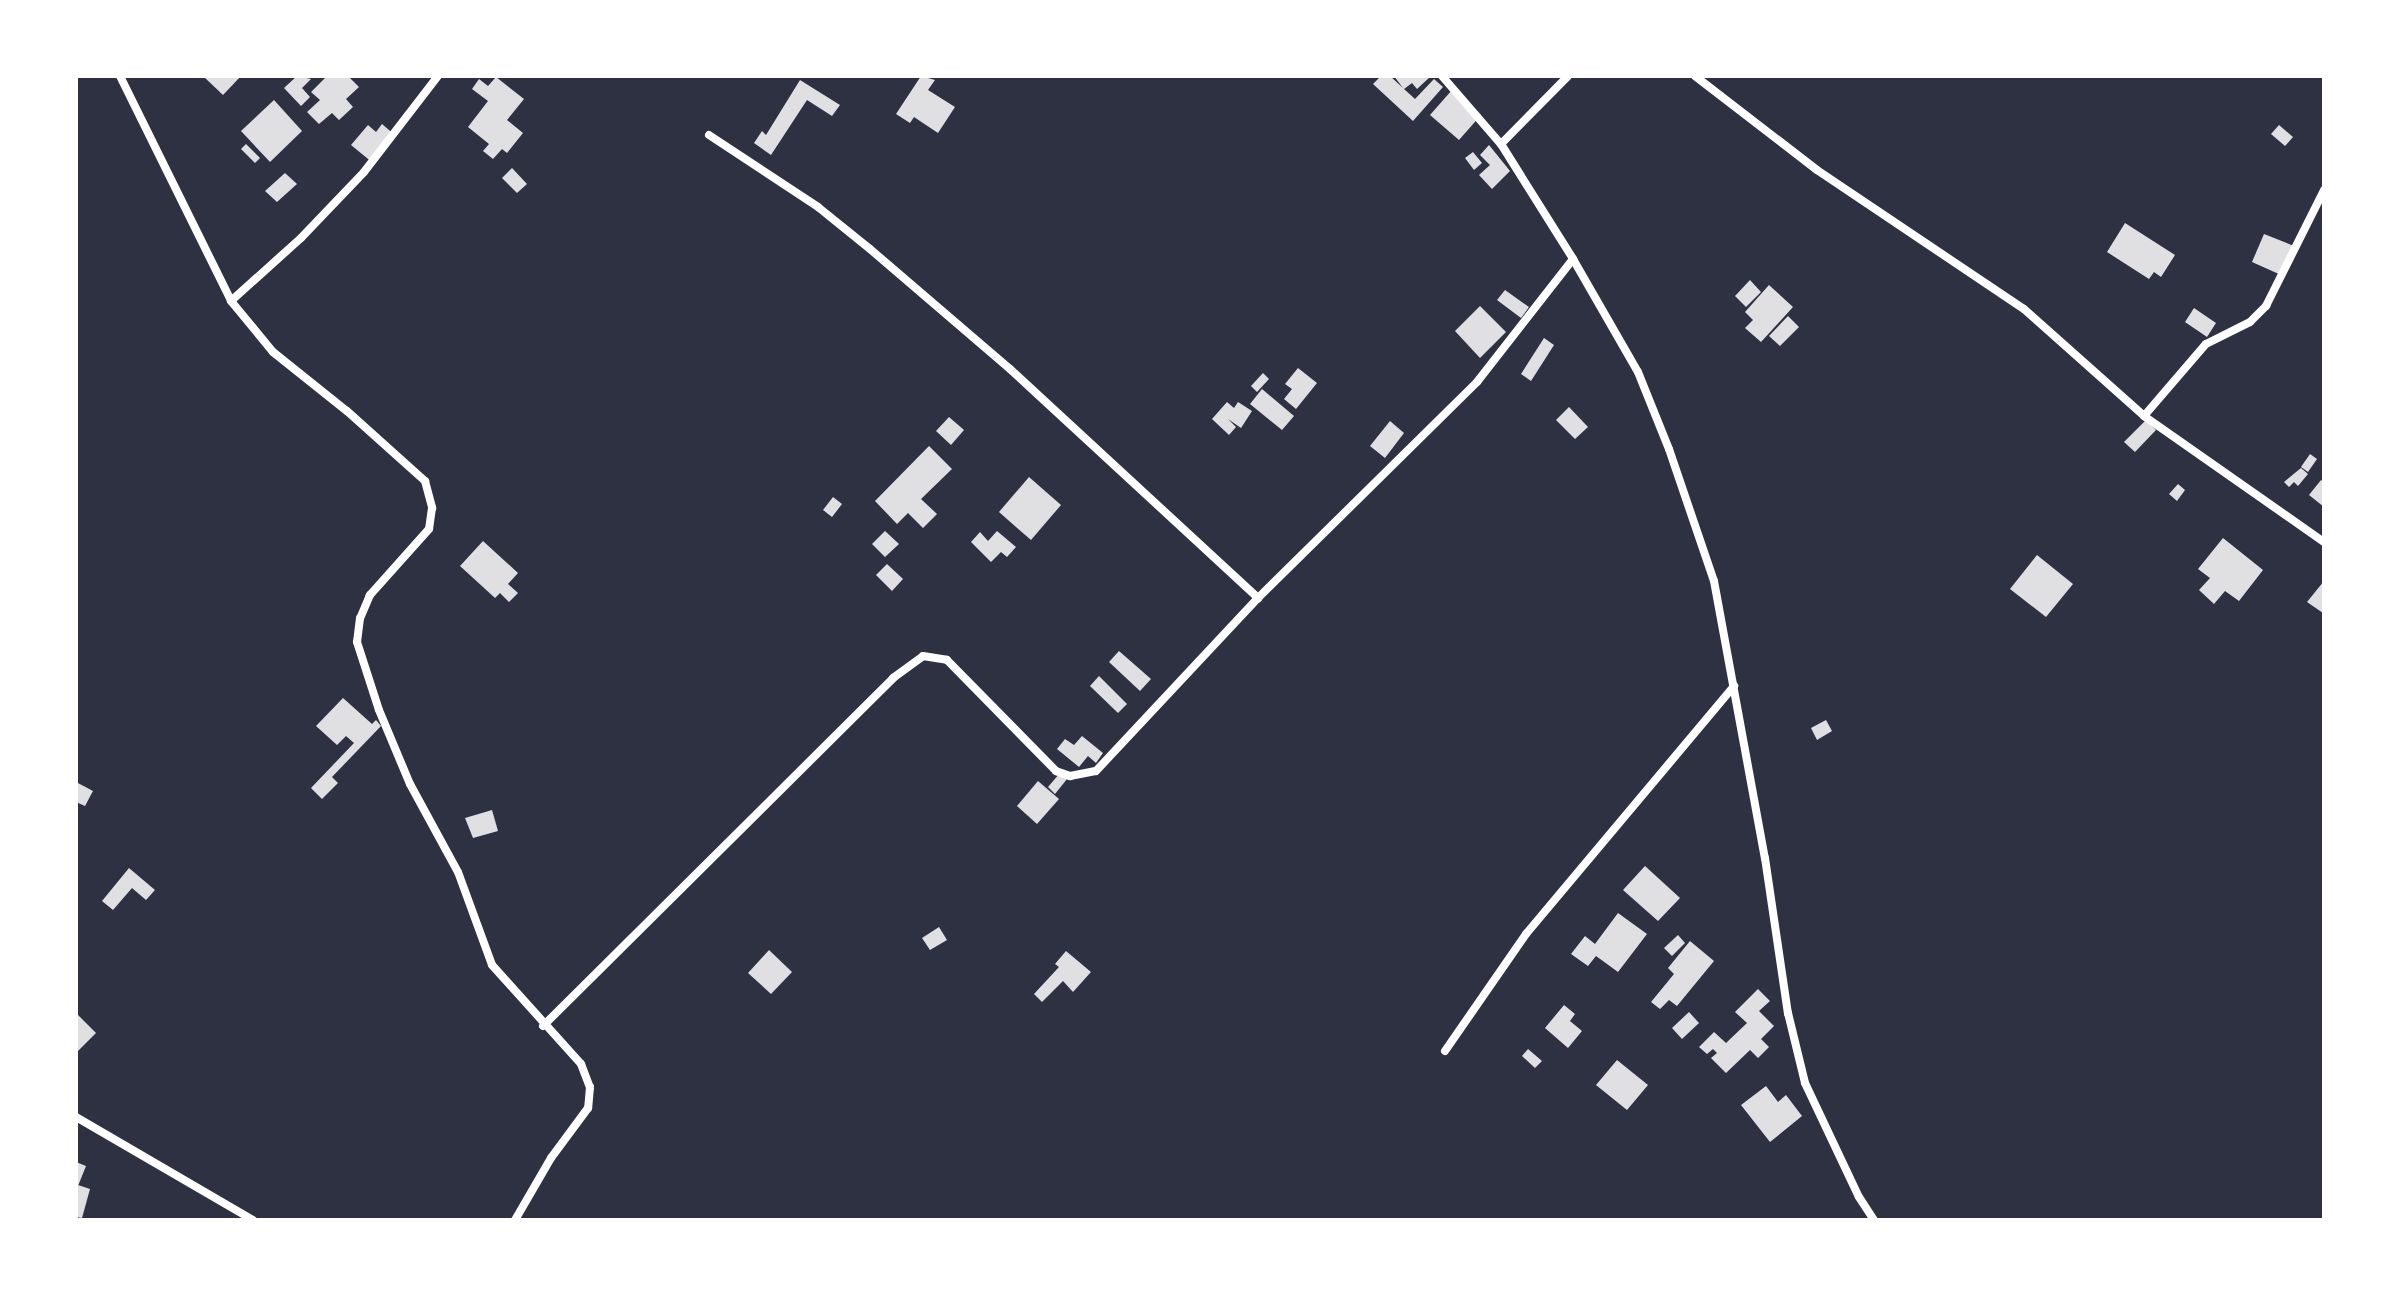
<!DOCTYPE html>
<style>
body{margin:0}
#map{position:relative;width:2400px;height:1296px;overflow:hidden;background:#2d3142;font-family:"Space Grotesk",sans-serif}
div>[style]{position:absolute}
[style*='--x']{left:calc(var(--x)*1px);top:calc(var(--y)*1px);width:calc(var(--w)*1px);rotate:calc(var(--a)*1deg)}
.building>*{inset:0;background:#e0e0e3}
.minor>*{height:8px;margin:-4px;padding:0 4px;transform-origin:4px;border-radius:4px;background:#fff}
span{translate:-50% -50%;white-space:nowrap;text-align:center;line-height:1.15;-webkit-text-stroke:7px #fff;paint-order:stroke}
.frame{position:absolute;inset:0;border:78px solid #fff;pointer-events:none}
</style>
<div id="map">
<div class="building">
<div style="clip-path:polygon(203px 76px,241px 76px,223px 95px)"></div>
<div style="clip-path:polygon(297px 76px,311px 79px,302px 88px,310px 97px,301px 106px,284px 88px)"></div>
<div style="clip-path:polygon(323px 76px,348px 76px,359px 87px,346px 99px,353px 107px,339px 120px,332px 113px,319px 124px,307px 112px,320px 100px,311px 92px,325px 78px)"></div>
<div style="clip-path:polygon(921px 76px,935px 80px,928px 90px,955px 107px,938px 133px,914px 117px,910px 123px,896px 114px)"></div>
<div style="clip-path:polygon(1381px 76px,1390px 76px,1403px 88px,1394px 76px,1431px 76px,1417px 89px,1412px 83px,1404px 89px,1415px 99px,1434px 79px,1443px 87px,1413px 121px,1373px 84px)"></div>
<div style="clip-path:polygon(496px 77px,524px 99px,507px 120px,523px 133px,507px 153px,502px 149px,493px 159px,483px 151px,489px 144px,468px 127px,488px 101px,472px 89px,479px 79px,488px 86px)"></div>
<div style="clip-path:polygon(800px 80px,840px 105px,832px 116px,807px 100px,771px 155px,754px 143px,762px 131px,766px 135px)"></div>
<div style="clip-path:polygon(1452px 90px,1481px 115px,1459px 140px,1430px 115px)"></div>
<div style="clip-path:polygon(274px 100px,302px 131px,270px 162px,241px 131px)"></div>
<div style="clip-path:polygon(382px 124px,396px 136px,373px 163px,351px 145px,368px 125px,376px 132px)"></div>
<div style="clip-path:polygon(2279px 125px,2293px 137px,2285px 146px,2271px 134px)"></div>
<div style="clip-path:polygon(246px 144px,260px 158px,255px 163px,241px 149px)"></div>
<div style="clip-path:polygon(1489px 145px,1510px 171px,1492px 189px,1479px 175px,1490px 165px,1480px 155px)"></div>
<div style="clip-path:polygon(1473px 152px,1482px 163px,1474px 170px,1465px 158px)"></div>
<div style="clip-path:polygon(512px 168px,527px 184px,517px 193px,502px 178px)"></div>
<div style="clip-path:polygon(285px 173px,297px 184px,277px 202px,265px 191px)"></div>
<div style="clip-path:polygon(2125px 223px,2175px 255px,2161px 277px,2154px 272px,2149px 279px,2107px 252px)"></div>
<div style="clip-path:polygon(2264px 234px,2294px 246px,2281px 275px,2252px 262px)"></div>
<div style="clip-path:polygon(1750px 280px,1761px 292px,1746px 307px,1735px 296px)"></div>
<div style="clip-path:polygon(1769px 285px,1793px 307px,1761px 342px,1745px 328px,1753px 320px,1745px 312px)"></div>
<div style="clip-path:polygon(1505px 290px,1529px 307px,1521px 318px,1497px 300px)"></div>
<div style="clip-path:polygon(1480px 306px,1506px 332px,1480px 358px,1455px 331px)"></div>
<div style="clip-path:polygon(2194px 308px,2216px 323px,2207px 337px,2185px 322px)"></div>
<div style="clip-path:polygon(1788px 316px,1799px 327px,1780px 346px,1769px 336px)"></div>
<div style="clip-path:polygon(1544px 338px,1554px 345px,1531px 381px,1521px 374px)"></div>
<div style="clip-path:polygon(1298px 368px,1317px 383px,1296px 409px,1284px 399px,1292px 389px,1285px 384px)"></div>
<div style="clip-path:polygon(1263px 373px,1269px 379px,1257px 392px,1251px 386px)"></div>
<div style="clip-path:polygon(1262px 389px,1294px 416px,1282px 430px,1250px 404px)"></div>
<div style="clip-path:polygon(1227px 402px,1234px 408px,1238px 402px,1252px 411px,1241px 428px,1228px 419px,1236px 427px,1229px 435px,1212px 419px)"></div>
<div style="clip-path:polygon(1569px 407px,1588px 427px,1575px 439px,1556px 420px)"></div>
<div style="clip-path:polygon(949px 417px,964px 430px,951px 445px,936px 431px)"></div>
<div style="clip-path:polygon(2146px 420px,2156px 430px,2135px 452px,2124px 442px)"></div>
<div style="clip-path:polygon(1390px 421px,1404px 433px,1385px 458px,1370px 446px)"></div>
<div style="clip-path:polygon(929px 446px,952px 469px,921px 499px,937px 514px,923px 528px,908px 513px,897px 524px,875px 501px)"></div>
<div style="clip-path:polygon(2310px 454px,2317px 459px,2308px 472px,2301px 467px)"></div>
<div style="clip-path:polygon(2301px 468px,2308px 474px,2298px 486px,2294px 482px,2289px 487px,2284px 482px)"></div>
<div style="clip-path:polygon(1029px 477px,1061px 505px,1031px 540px,999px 512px)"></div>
<div style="clip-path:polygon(2321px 480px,2324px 482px,2324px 507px,2309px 495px)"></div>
<div style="clip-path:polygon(2178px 484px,2185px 490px,2177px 501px,2169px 494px)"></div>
<div style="clip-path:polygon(833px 497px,842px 504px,832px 517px,823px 510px)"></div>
<div style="clip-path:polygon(885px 531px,899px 544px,885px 557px,872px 544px)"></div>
<div style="clip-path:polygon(997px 531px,1016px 547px,1007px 557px,1001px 552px,991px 562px,971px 542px,980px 532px,988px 541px)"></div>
<div style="clip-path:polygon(2223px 538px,2263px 570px,2239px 601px,2225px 591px,2214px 604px,2199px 590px,2210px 578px,2198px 569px)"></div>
<div style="clip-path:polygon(483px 541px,518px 573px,508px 584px,518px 593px,509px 602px,500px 593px,495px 598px,460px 566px)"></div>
<div style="clip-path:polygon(2037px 555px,2073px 584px,2046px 617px,2010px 589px)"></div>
<div style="clip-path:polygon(887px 564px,903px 579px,892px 591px,876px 575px)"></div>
<div style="clip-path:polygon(2324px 581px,2324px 611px,2323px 613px,2307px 602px)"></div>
<div style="clip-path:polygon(1119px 651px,1151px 679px,1140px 691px,1109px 662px)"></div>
<div style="clip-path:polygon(1099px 676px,1127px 704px,1118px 713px,1090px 686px)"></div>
<div style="clip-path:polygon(343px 698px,372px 724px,376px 720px,381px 726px,332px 777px,338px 783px,322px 799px,311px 788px,354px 743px,346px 736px,337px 745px,316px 726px)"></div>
<div style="clip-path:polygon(1826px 720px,1832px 731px,1817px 740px,1811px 728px)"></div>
<div style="clip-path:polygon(1082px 736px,1103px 753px,1096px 763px,1088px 756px,1079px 767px,1057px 749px,1065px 739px,1074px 745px)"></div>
<div style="clip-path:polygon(1060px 773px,1067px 779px,1055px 794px,1048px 787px)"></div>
<div style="clip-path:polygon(1038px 781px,1059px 799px,1037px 824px,1017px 806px)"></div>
<div style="clip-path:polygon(76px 782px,93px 791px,85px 806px,76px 802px)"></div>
<div style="clip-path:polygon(492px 810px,498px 831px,473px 838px,465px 818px)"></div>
<div style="clip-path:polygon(1645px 866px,1680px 898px,1658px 921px,1623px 890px)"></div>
<div style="clip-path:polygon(129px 868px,155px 890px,146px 900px,132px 888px,113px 910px,102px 901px)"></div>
<div style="clip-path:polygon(1618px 913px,1647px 934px,1618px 972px,1596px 956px,1588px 966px,1571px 954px,1585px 936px,1595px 944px)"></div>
<div style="clip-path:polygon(939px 927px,947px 940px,930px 950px,922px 938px)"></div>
<div style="clip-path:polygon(1678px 935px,1685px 943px,1672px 956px,1664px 948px)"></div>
<div style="clip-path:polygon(1690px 941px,1714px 961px,1677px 1006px,1669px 1000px,1660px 1009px,1651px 1002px,1674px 974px,1668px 968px)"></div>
<div style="clip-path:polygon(769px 950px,792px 972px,771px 994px,748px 973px)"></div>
<div style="clip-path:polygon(1066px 951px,1091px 972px,1073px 992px,1063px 981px,1042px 1002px,1034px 994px,1059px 967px,1055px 964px)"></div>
<div style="clip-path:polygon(1758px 989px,1770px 1001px,1759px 1011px,1774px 1026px,1761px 1039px,1769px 1047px,1758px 1058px,1750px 1050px,1726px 1073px,1711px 1058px,1717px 1053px,1713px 1049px,1707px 1054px,1699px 1047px,1714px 1032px,1726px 1043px,1747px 1023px,1735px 1012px)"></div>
<div style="clip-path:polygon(1564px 1005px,1575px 1014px,1570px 1021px,1582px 1031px,1568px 1048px,1545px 1028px)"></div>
<div style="clip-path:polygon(1689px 1012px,1699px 1023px,1682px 1039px,1672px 1028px)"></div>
<div style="clip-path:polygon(76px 1013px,96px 1033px,76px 1053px)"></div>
<div style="clip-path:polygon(1528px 1049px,1542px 1061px,1535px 1068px,1522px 1056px)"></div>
<div style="clip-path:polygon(1617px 1060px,1648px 1085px,1627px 1110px,1596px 1085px)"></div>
<div style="clip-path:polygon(1766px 1086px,1778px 1102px,1786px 1095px,1802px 1116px,1770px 1142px,1741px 1105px)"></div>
<div style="clip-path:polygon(76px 1162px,86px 1166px,76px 1191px)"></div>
<div style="clip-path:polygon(78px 1185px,90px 1189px,82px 1218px,76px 1217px)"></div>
</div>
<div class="minor">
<div style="--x:120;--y:76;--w:251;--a:63.7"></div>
<div style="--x:231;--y:301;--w:66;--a:50.5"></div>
<div style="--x:273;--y:352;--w:95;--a:38.6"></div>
<div style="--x:347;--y:411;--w:105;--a:41.9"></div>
<div style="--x:425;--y:481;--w:28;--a:75"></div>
<div style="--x:432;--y:508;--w:21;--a:98"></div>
<div style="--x:429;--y:529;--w:89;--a:131.8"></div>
<div style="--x:370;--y:595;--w:25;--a:113"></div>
<div style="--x:360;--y:618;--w:24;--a:97"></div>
<div style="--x:357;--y:642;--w:71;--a:72.1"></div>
<div style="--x:379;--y:710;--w:80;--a:67.3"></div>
<div style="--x:410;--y:784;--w:100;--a:61.4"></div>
<div style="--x:458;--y:872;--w:99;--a:69.9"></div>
<div style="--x:492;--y:965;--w:133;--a:48"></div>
<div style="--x:581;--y:1064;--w:25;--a:69"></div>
<div style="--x:590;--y:1087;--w:21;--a:95"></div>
<div style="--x:588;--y:1108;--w:62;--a:126.5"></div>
<div style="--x:551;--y:1158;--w:72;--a:120.1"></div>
<div style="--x:1442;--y:76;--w:90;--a:49.1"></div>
<div style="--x:1501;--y:144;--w:136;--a:57.9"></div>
<div style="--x:1573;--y:259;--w:130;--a:60.1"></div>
<div style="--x:1638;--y:372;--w:83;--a:68.1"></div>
<div style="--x:1669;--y:449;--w:139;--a:71.2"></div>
<div style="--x:1714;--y:581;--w:282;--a:79.6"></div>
<div style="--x:1765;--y:858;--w:157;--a:81.6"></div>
<div style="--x:1788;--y:1013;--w:72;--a:76.3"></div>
<div style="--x:1805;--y:1083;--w:126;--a:64.7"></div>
<div style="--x:1859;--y:1197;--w:27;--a:57"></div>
<div style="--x:1695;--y:76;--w:154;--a:37.6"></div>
<div style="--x:1817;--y:170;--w:249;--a:33.9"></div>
<div style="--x:2024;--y:309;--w:161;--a:41.7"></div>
<div style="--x:2144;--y:416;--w:220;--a:35"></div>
<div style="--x:709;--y:135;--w:131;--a:33.4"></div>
<div style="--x:818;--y:207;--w:67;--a:38.9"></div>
<div style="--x:870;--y:249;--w:184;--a:40.6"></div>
<div style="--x:1010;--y:369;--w:338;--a:42.7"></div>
<div style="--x:1501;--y:144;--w:95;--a:-45.4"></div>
<div style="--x:231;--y:301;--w:94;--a:-42"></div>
<div style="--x:301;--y:238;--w:91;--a:-46.3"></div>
<div style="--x:364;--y:172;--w:121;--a:-52.4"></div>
<div style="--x:2144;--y:416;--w:95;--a:-49.3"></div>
<div style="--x:2206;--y:344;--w:49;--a:-26.6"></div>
<div style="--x:2250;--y:322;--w:23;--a:-45"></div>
<div style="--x:2266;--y:306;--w:130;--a:-63.4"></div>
<div style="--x:543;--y:1026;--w:494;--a:-44.8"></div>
<div style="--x:893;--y:678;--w:37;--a:-36"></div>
<div style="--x:923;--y:656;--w:24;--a:9"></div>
<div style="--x:947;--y:660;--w:156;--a:45.5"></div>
<div style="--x:1056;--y:771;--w:15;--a:20"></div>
<div style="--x:1070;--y:776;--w:26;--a:-11"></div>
<div style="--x:1096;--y:771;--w:237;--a:-46.9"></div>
<div style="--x:1258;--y:598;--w:308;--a:-44.6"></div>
<div style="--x:1477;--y:382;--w:156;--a:-52"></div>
<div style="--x:1445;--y:1051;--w:142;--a:-55.3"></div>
<div style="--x:1526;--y:934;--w:324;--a:-50"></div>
<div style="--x:76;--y:1117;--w:205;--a:30.2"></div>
</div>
<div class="frame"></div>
</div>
